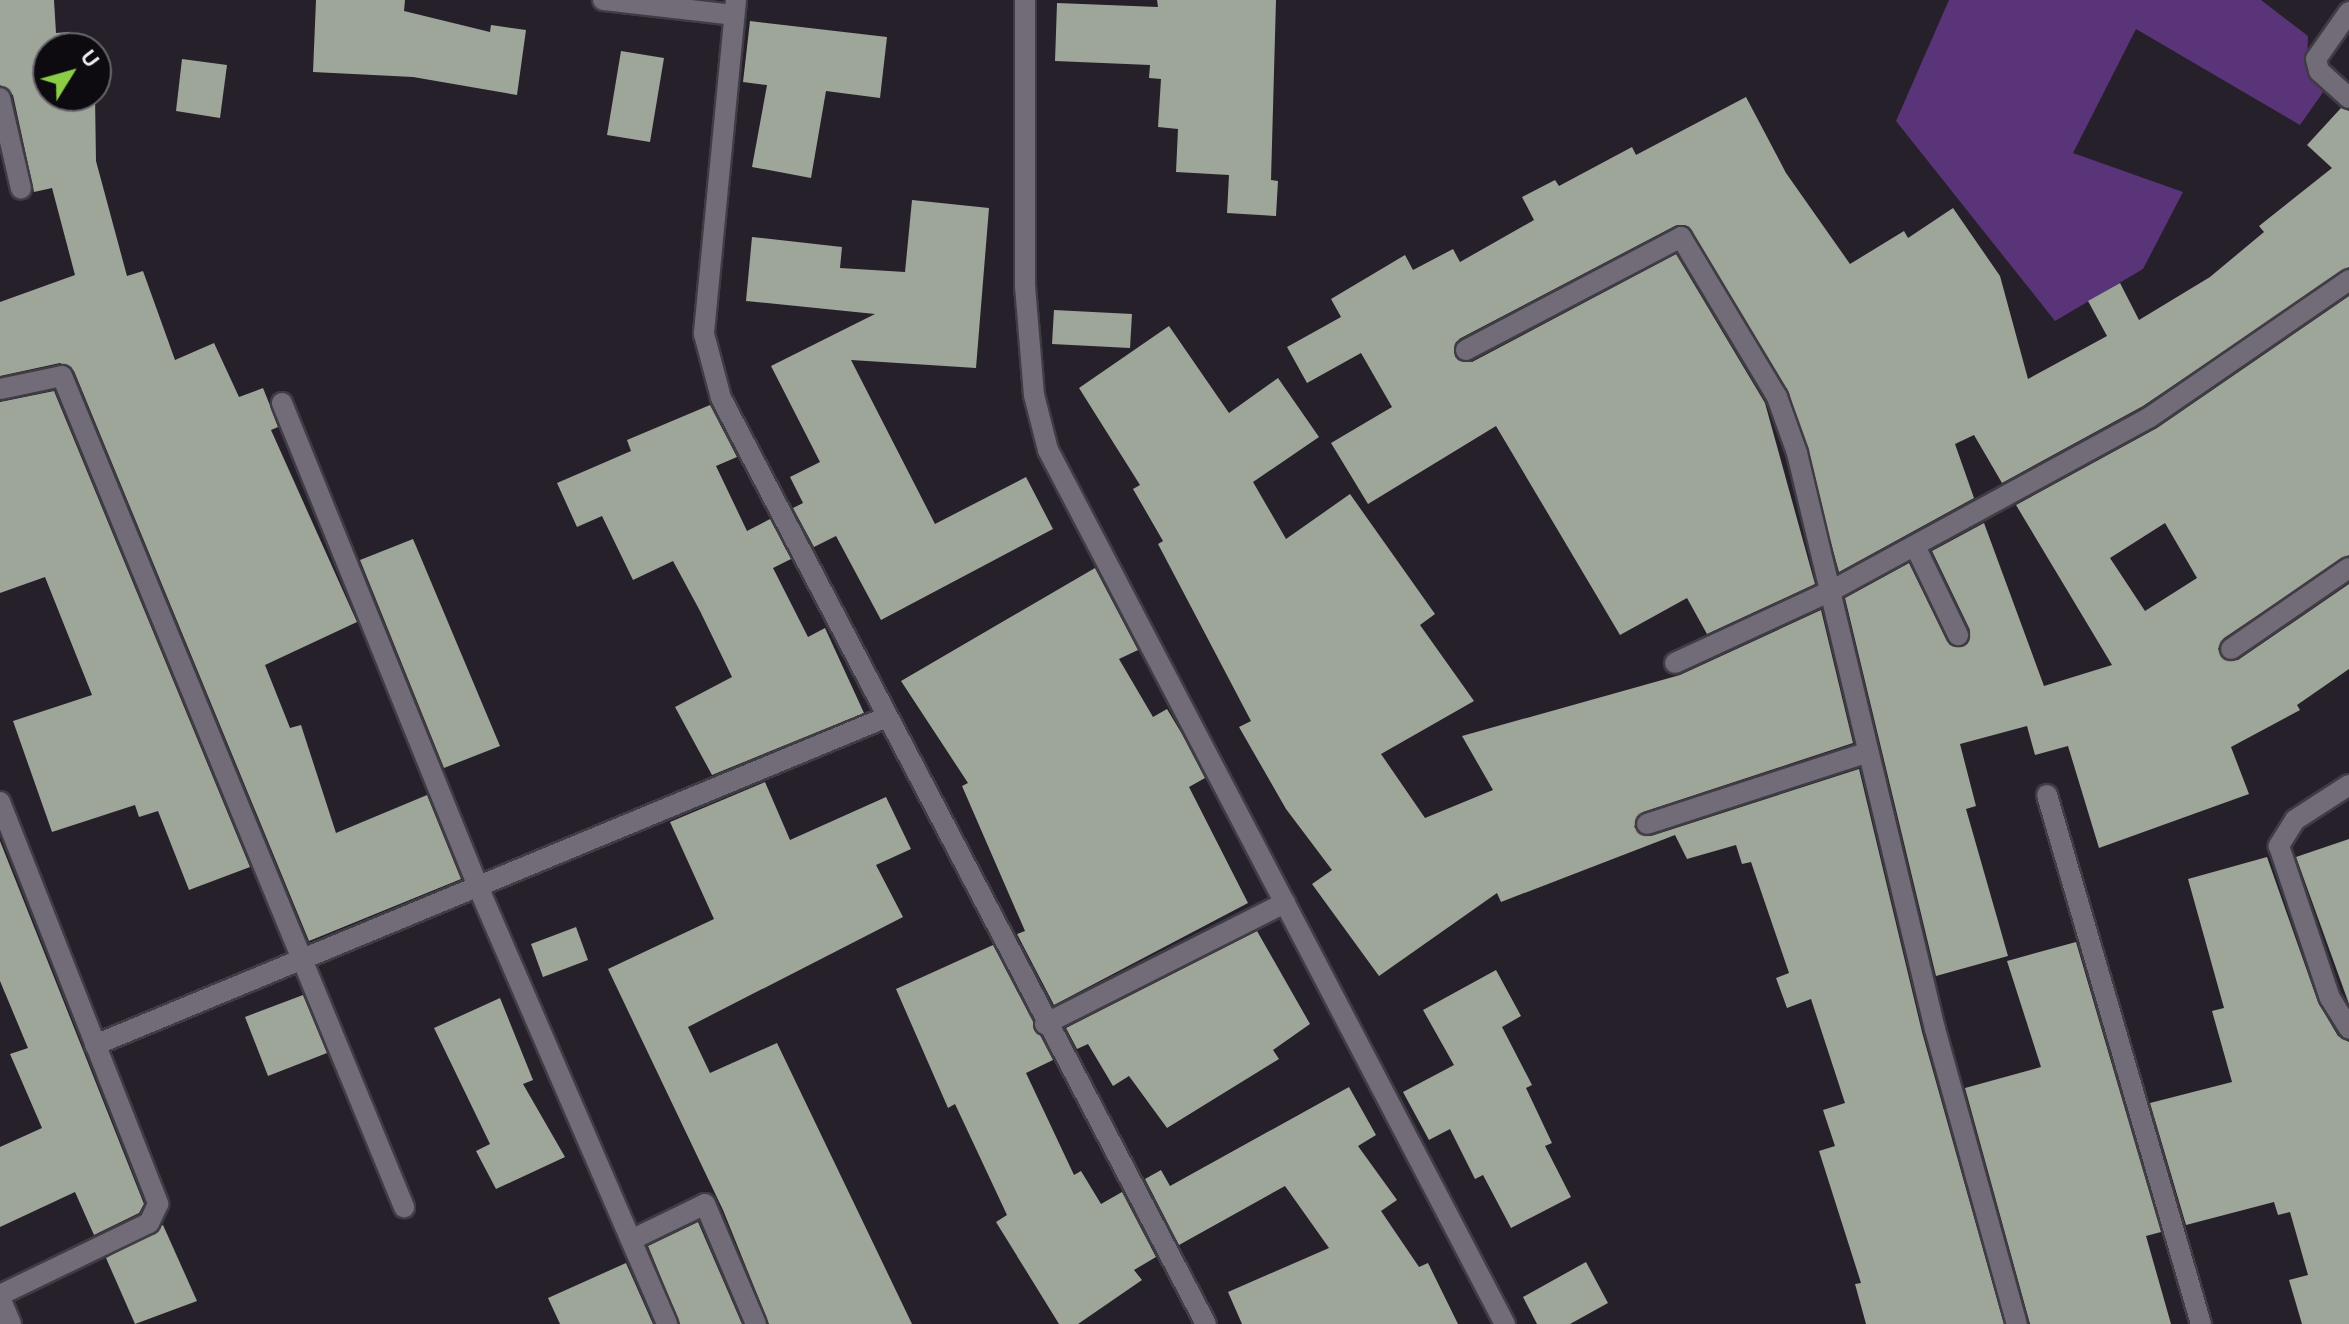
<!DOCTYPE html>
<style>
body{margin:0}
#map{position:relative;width:2349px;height:1324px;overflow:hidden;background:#25202a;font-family:"DM Sans",sans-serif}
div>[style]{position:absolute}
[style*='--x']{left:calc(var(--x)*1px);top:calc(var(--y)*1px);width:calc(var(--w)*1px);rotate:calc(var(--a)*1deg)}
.green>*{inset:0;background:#5a3478}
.building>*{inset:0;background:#9ea599}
.roads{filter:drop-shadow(2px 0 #403c44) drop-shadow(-2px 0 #403c44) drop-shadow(0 2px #403c44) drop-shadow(0 -2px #403c44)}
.minor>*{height:20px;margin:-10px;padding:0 10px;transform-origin:10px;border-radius:10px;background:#726c78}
span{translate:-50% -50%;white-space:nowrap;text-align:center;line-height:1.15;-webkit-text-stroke:8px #0d0b0f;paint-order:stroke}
.north{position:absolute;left:32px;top:32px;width:80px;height:80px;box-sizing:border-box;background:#0d0b0f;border:2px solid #68656a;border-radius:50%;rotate:53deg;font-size:22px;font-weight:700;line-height:32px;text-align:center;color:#f0ecf3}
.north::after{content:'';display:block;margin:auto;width:28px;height:36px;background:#8bce46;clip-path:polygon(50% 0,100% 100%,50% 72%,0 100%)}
</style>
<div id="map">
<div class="green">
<div style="clip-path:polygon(1949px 0,2261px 0,2308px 36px,2307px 64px,2326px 88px,2300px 125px,2136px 29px,2073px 153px,2183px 192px,2143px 269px,2055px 321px,1896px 121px)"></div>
</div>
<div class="building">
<div style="clip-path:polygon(0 0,54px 0,56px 33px,69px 32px,70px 48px,48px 48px,48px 96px,95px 96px,96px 161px,127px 276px,143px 271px,175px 360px,214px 343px,239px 397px,263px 388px,269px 403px,278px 427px,271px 430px,357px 622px,265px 665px,290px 728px,301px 725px,336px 833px,427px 795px,461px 879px,309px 941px,74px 371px,60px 363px,0 376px,0 302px,75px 275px,52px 188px,34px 192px,13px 95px,0 85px)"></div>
<div style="clip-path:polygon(316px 0,405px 0,404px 11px,490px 32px,491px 25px,526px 30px,517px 95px,413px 77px,313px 72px)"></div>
<div style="clip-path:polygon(1157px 0,1276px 0,1271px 180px,1278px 181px,1276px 216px,1227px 213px,1229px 175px,1176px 172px,1178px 129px,1158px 127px,1161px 79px,1149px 78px,1150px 65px,1055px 61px,1057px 3px,1158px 7px)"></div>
<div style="clip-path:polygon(750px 21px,887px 37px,880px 98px,826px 91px,811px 178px,752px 167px,767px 85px,743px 82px)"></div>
<div style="clip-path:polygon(621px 51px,664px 58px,650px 142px,607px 135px)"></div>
<div style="clip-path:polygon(182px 59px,227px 65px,220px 118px,176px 111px)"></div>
<div style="clip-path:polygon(1746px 97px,1786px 173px,1850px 264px,1904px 231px,1908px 238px,1953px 208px,2000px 276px,2028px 379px,2107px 336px,2088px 301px,2120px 283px,2139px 320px,2210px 277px,2264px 232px,2259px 226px,2332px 168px,2307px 145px,2341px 108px,2349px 111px,2349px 267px,2143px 406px,2002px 483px,1974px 435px,1955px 444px,1974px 498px,1839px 572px,1789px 393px,1688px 226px,1675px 226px,1459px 339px,1455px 357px,1472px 362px,1676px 254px,1765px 403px,1815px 584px,1707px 634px,1687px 598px,1620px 635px,1496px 426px,1368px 504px,1331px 443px,1392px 407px,1361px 353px,1307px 383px,1287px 347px,1341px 317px,1331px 299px,1405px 255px,1413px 270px,1453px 249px,1460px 262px,1534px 220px,1522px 197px,1555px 180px,1559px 186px,1632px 147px,1636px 155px)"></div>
<div style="clip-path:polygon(912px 200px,989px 208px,976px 368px,851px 360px,935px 524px,1026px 477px,1053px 529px,881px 620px,836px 536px,814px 547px,793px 508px,803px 503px,790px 477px,820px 462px,771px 366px,875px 314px,746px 301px,752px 237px,842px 247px,840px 268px,905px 272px)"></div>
<div style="clip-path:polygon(evenodd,2349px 296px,2349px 555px,2224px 638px,2218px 649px,2225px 660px,2238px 660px,2349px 584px,2349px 669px,2297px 705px,2300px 710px,2231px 747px,2249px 794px,2099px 848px,2068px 746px,2035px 755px,2027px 726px,1960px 744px,1976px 806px,1966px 809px,2008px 956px,1936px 976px,1845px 598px,1909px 563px,1947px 641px,1964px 646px,1970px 630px,1932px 551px,1984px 523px,2044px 686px,2112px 665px,2016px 505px,2157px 428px,2349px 296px,2165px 523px,2197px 578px,2145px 611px,2110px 558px,2165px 523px)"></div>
<div style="clip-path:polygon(1054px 310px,1132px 314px,1130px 348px,1052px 344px)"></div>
<div style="clip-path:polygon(1169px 326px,1229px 413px,1278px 378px,1319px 437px,1253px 482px,1286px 539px,1350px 494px,1435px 614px,1420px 625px,1474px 701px,1381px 754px,1425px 818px,1493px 790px,1462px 736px,1680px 675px,1821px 610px,1853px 743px,1643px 812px,1634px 827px,1651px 836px,1859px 769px,1922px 1032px,2004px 1324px,1866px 1324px,1855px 1284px,1861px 1283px,1819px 1151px,1835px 1146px,1823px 1110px,1845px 1103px,1811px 999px,1787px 1008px,1776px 978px,1789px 973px,1751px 862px,1742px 864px,1736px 845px,1687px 859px,1675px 835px,1501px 902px,1497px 893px,1379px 976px,1312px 884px,1332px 870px,1286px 809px,1239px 727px,1251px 721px,1158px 544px,1163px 541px,1133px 489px,1140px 485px,1079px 388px)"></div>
<div style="clip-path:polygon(54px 391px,250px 867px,189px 890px,158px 811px,139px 817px,135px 805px,52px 832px,13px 721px,92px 695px,45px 577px,0 593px,0 402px)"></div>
<div style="clip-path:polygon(710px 405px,737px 457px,716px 466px,747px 531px,770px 519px,791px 559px,773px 568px,808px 637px,825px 628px,864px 713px,712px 775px,675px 707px,732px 677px,700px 611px,673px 561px,633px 580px,602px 516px,577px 527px,557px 483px,631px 451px,627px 440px)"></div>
<div style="clip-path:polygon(413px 539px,500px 746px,444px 768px,360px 560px)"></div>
<div style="clip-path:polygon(1095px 568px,1138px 650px,1119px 659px,1153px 717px,1167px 709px,1182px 734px,1205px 778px,1189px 787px,1248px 903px,1054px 1005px,1017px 934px,1025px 931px,962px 786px,968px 783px,901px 681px)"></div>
<div style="clip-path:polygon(765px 782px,790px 840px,886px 797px,911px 849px,876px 865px,903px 917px,688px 1027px,710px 1073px,777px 1043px,912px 1324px,769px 1324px,723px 1210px,608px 969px,714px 919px,670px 822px)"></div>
<div style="clip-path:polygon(2349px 839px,2349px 1004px,2296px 857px)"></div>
<div style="clip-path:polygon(0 841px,144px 1204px,139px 1213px,94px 1235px,75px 1192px,0 1227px,0 1147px,42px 1128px,10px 1054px,28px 1048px,0 981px)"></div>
<div style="clip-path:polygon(2267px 857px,2318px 1002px,2338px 1036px,2349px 1042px,2349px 1324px,2302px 1324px,2289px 1280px,2308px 1275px,2290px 1212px,2278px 1215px,2274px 1202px,2186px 1225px,2150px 1103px,2232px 1082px,2212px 1011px,2224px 1008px,2188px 879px)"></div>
<div style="clip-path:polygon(576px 927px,588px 960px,543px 977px,531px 944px)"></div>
<div style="clip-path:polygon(1257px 931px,1310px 1024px,1273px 1050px,1279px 1059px,1167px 1128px,1129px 1076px,1113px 1086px,1088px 1044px,1077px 1049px,1066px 1028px)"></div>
<div style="clip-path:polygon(2076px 942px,2161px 1232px,2146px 1236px,2171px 1324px,2030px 1324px,1965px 1088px,2041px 1067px,2007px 961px)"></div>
<div style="clip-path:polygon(993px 945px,1053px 1060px,1026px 1073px,1074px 1175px,1081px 1171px,1101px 1204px,1122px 1192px,1156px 1257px,1134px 1270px,1142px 1280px,1078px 1324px,1059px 1324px,996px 1222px,1007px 1215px,955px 1104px,948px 1108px,896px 989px)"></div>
<div style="clip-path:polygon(1496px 970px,1521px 1016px,1502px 1027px,1532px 1085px,1526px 1088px,1552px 1143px,1545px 1146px,1571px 1197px,1511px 1228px,1483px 1175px,1475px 1179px,1450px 1129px,1429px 1140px,1403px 1092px,1454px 1065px,1423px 1010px)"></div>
<div style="clip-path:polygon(303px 995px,327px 1053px,268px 1076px,245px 1017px)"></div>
<div style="clip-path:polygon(500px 998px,533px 1080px,523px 1084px,565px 1157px,496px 1189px,476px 1151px,490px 1144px,434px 1028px)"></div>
<div style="clip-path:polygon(1349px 1087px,1376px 1135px,1358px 1146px,1397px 1200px,1381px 1211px,1419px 1267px,1428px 1263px,1458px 1324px,1242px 1324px,1228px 1292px,1329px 1248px,1285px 1186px,1179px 1245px,1145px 1179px,1161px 1170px,1170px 1186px)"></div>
<div style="clip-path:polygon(698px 1222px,742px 1324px,680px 1324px,648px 1246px)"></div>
<div style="clip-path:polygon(163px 1225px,197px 1301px,135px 1324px,106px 1258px)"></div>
<div style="clip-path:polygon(1586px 1262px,1608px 1303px,1570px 1324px,1537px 1324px,1523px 1297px)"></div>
<div style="clip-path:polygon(626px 1263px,653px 1324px,560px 1324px,548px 1298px)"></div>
</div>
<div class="roads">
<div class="minor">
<div style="--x:603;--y:0;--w:132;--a:6.5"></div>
<div style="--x:736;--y:0;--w:336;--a:95.5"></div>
<div style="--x:704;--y:334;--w:66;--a:75.1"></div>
<div style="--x:721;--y:398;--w:1045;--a:62.36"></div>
<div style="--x:1025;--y:0;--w:286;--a:90"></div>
<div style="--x:1025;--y:286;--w:109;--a:85.3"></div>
<div style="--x:1034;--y:395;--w:57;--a:75.7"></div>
<div style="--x:1048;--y:450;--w:986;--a:62.4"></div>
<div style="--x:2349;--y:12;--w:57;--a:125.1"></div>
<div style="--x:2316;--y:59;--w:12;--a:76"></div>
<div style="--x:2319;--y:71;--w:40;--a:42"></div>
<div style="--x:0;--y:98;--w:93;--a:77"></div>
<div style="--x:1466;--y:350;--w:243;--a:-27.7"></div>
<div style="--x:1681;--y:237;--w:187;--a:59"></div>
<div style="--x:1777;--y:397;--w:59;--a:70.3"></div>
<div style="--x:1797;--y:453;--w:592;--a:76.53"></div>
<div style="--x:1935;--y:1029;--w:306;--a:74.5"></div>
<div style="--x:0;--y:389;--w:63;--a:-11.8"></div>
<div style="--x:62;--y:376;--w:899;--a:67.63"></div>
<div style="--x:282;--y:403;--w:524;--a:67.93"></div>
<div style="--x:479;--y:889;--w:474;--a:66.6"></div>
<div style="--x:1915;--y:546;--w:99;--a:64.2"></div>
<div style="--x:2231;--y:649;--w:143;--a:-34.5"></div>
<div style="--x:1675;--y:663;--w:172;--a:-24.8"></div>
<div style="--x:1831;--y:591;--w:363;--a:-28.6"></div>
<div style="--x:2150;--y:417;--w:242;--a:-34.5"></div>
<div style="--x:2349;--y:785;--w:64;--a:147.1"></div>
<div style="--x:2295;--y:820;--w:31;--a:122"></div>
<div style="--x:2279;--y:846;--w:160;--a:71.5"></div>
<div style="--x:2330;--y:998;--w:36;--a:58"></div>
<div style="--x:2047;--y:795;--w:551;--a:73.77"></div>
<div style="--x:0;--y:802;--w:432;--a:68.5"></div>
<div style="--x:158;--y:1204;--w:21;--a:115"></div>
<div style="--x:149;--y:1223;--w:165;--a:154.2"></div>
<div style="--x:1647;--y:824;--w:232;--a:-18"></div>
<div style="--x:1045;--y:1024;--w:269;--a:-26.8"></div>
<div style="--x:95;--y:1045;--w:857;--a:-22.5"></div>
<div style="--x:631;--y:1240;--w:82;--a:-25.9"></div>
<div style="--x:705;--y:1204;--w:130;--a:67"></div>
<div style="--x:0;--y:1298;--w:28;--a:67"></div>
</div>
</div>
<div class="north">U</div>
</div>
